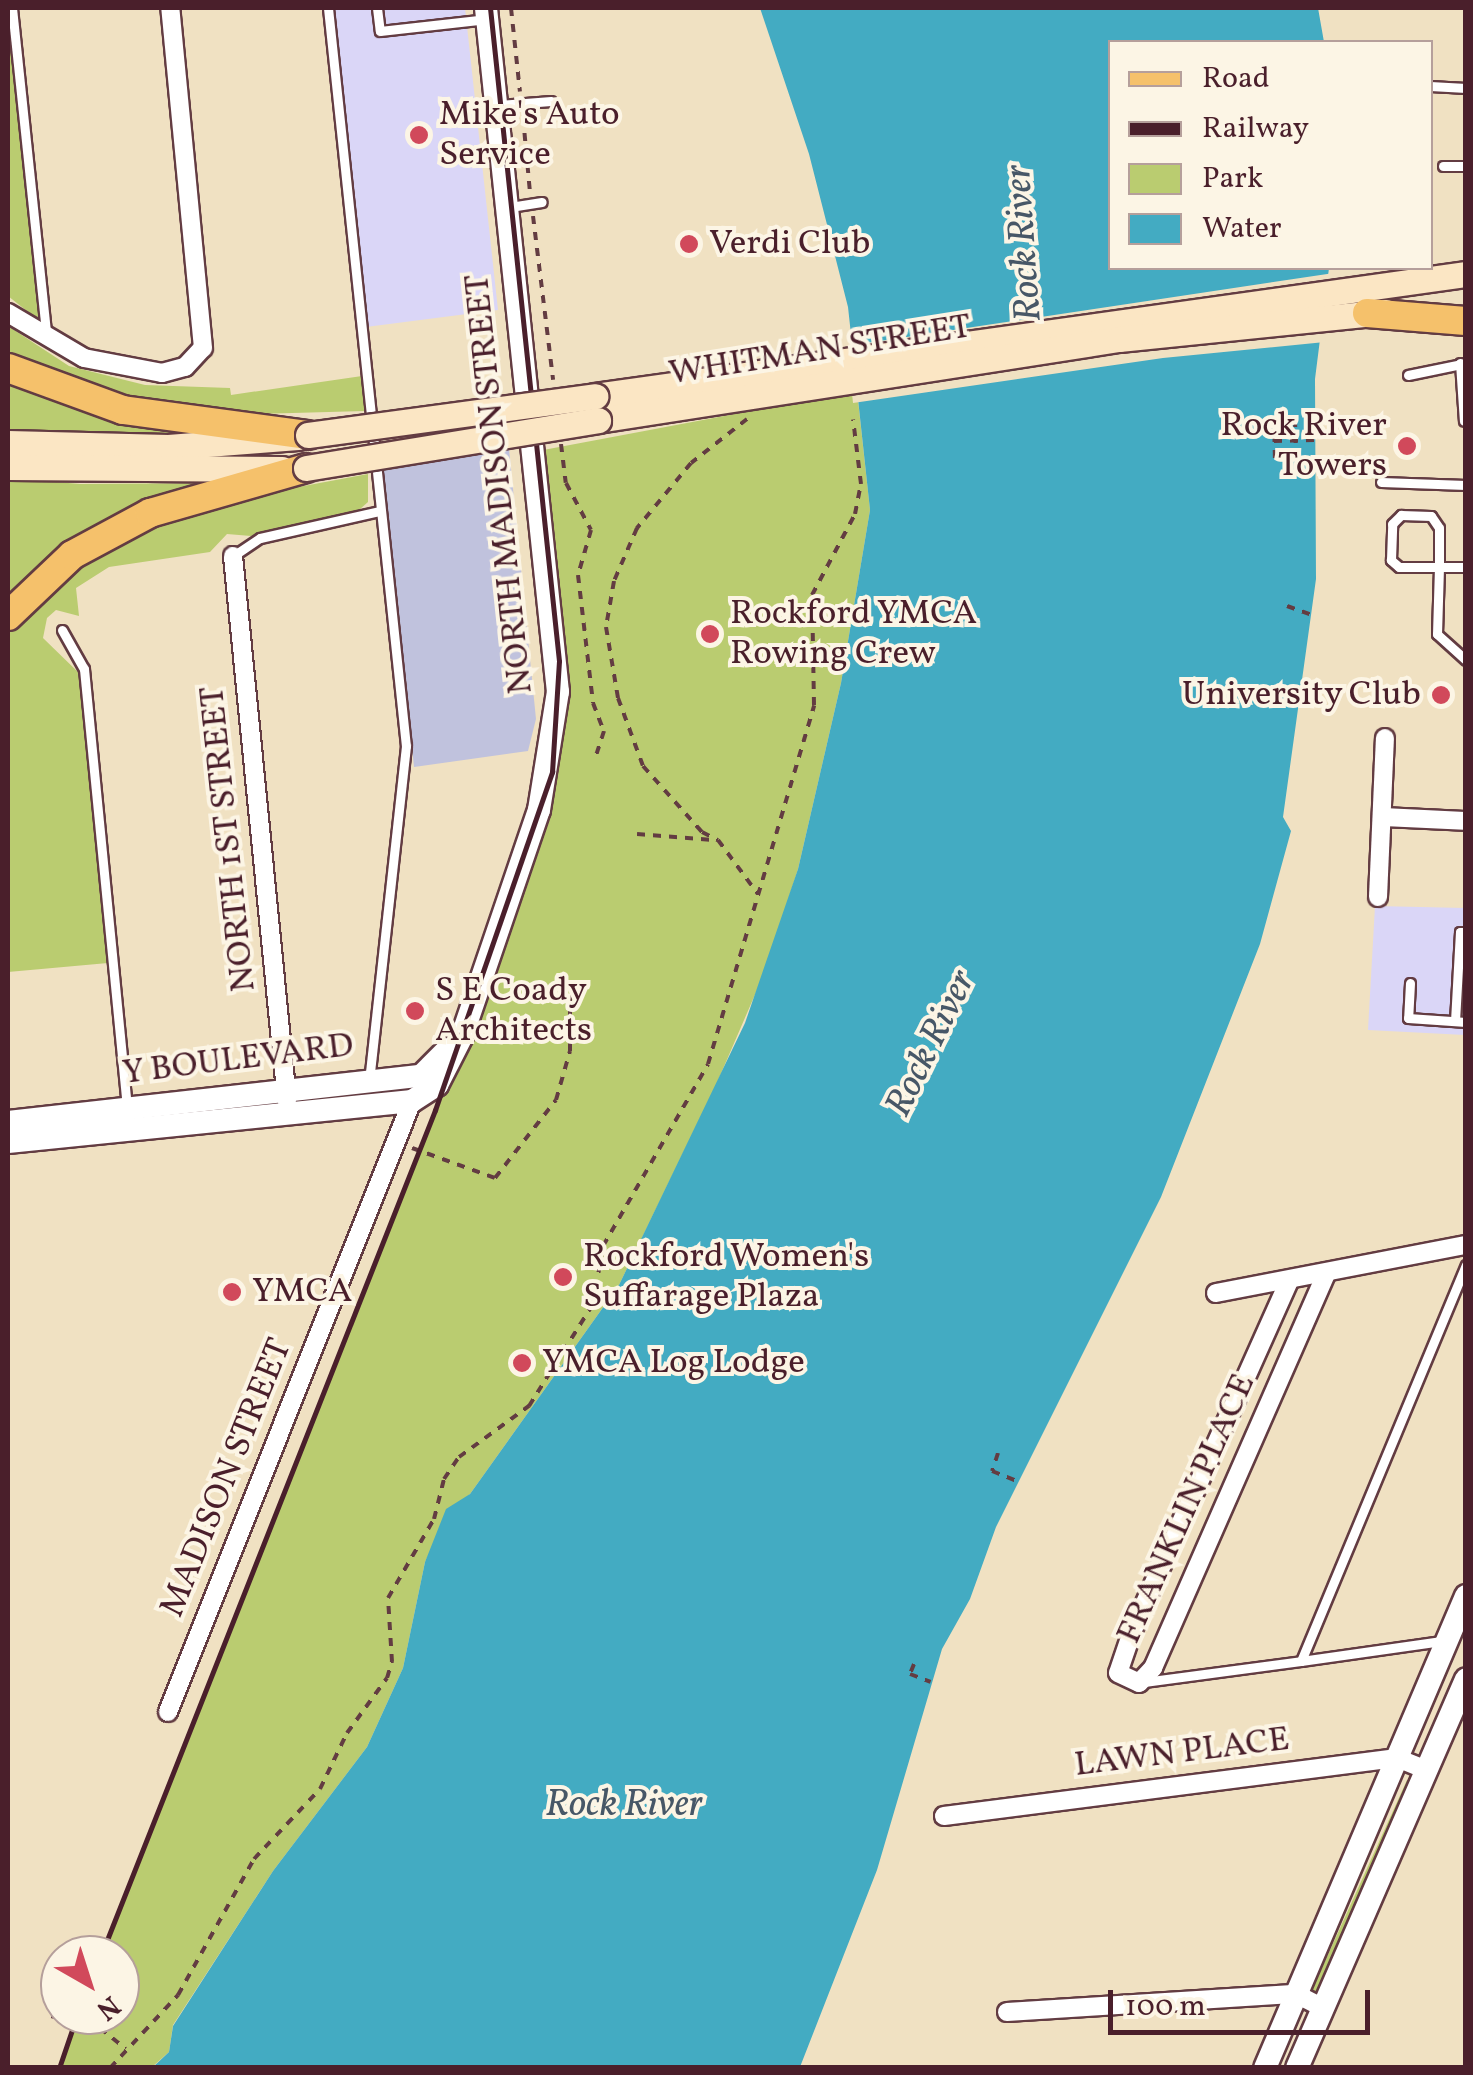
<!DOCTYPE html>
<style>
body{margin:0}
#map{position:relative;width:1473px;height:2075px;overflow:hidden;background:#f0e1c2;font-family:Vollkorn,serif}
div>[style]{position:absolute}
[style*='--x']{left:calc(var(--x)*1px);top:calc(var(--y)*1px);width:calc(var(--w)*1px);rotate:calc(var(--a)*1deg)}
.built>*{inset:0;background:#dad6f7}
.industrial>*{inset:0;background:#c0c2dd}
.green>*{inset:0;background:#bacc70}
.water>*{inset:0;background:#43abc2}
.pier>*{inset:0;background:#f0e1c2}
.path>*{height:4px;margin-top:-2px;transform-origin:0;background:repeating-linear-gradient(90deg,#633c42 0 8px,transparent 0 16px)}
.roads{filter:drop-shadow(2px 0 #633c42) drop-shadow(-2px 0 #633c42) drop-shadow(0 2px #633c42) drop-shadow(0 -2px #633c42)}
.service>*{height:9px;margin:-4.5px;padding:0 4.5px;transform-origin:4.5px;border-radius:4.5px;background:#fff}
.minor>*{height:18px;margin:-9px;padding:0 9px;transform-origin:9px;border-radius:9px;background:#fff}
.tertiary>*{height:22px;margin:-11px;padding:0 11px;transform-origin:11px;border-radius:11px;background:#fff}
.secondary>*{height:25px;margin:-12.5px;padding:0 12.5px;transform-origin:12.5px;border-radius:12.5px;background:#fbe6c4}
.primary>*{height:28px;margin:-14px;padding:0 14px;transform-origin:14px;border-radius:14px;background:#f5c16b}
.rail>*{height:5px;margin:-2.5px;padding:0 2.5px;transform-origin:2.5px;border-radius:2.5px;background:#4a1f2b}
.bridges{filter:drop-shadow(2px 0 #633c42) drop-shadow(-2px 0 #633c42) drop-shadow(0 2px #633c42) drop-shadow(0 -2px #633c42)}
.secondary-bridge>*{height:25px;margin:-12.5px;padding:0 12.5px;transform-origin:12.5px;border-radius:12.5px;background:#fbe6c4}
.dots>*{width:28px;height:28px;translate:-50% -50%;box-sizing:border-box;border:5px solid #fcf5e5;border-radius:50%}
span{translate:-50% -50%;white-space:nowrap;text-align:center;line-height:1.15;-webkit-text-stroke:8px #fcf5e5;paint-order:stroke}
.poi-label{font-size:35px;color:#4a1f2b}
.left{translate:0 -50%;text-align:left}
.right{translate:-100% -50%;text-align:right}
.street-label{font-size:35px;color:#4a1f2b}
.water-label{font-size:38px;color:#475767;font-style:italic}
.frame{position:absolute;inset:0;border:10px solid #4a1f2b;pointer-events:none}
.legend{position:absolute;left:1108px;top:40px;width:325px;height:230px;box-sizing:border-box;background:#fcf5e5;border:2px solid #b59f9b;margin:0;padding:12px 18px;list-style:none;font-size:30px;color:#4a1f2b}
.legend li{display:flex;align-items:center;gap:20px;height:50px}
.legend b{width:50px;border:2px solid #b59f9b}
.north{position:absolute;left:40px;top:1935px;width:100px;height:100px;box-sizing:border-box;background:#fcf5e5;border:2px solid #b59f9b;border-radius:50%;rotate:141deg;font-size:28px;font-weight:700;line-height:40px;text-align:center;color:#4a1f2b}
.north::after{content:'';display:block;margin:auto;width:35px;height:45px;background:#d1495b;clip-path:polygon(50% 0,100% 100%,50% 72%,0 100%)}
.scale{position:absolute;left:1108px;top:1990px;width:262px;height:45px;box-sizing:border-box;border:5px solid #4a1f2b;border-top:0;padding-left:12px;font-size:30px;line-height:35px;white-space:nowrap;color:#4a1f2b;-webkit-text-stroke:8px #fcf5e5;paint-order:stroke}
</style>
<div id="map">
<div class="built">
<div style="clip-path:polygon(330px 8px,465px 8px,498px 310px,366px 327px)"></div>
<div style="clip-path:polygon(1375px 906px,1465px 908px,1465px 1035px,1368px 1030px)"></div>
</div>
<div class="industrial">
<div style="clip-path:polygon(509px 449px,536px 719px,528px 751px,414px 767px,383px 469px)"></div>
</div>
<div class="green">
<div style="clip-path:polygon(8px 11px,42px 323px,8px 296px)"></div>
<div style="clip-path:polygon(8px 326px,69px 366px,145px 385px,230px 388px,231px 395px,362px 376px,365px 411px,256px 414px,112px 399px,8px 356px)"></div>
<div style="clip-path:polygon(8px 377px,113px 418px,209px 434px,138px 441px,8px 432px)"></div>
<div style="clip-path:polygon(857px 391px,870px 510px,841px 683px,798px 869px,766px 969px,716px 1085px,619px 1285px,470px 1494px,449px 1513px,425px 1562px,403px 1668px,367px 1747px,273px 1871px,173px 2025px,169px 2052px,152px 2067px,59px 2068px,77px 2015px,120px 2015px,120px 1955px,101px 1955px,435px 1110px,552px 772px,538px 451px)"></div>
<div style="clip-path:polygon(368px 474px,368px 502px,351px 517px,251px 536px,227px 534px,210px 552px,109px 567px,76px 588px,79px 616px,56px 610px,47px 618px,43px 638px,80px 674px,108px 963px,8px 972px,8px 635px,21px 616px,63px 573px,145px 525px,234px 499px)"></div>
<div style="clip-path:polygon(8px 478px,80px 484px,232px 483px,89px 535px,49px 558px,8px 602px)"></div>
<div style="clip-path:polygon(1407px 1780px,1410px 1782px,1316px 1996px,1312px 1990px)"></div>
</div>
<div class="water">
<div style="clip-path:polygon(760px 8px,1318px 8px,1324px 42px,1110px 42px,1110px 268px,1329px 268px,1315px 379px,1316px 579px,1283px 817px,1291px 831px,1260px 944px,1161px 1197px,996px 1527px,970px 1599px,942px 1649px,877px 1870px,800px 2067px,152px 2068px,169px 2052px,173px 2026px,273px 1871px,367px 1747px,403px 1668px,425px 1562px,446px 1509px,470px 1494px,619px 1285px,745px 1023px,798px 869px,841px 683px,870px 510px,848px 307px,809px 154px)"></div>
</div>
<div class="pier">
<div style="clip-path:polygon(1334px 273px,1325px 342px,1163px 358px,853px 403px,847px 346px)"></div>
</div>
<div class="path">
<div style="--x:511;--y:8;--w:84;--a:83.9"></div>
<div style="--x:523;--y:117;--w:75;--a:84.7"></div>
<div style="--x:533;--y:216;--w:165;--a:83"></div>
<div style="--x:1274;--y:418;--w:43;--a:88.7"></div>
<div style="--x:747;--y:419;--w:71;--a:141.8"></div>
<div style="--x:691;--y:463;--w:85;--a:129.7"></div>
<div style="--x:637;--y:528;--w:58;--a:113.5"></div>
<div style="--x:614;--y:581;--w:47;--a:99.9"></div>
<div style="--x:606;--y:627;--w:72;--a:80.4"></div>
<div style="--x:618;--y:698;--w:72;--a:69.8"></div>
<div style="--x:643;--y:766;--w:89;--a:48.2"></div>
<div style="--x:702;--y:832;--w:18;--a:27"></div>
<div style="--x:718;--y:840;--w:67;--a:53.5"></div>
<div style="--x:1295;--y:419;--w:42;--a:88.6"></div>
<div style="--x:1274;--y:441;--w:40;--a:-1.4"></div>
<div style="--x:561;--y:444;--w:39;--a:83"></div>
<div style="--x:566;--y:483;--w:53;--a:62"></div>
<div style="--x:591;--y:530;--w:47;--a:106.1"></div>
<div style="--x:578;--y:575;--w:129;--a:83.3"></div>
<div style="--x:593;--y:703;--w:30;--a:69"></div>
<div style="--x:604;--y:731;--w:26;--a:108"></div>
<div style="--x:1287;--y:606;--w:27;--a:20"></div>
<div style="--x:637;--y:834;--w:76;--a:4.5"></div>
<div style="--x:412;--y:1148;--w:88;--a:19.9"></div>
<div style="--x:495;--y:1178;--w:99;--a:-52"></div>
<div style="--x:556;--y:1100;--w:51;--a:-74.1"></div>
<div style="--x:570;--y:1051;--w:56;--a:-90"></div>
<div style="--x:998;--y:1453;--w:19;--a:108"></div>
<div style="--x:992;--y:1471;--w:31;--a:22"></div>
<div style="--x:914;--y:1664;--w:11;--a:112"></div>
<div style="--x:910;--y:1674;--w:22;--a:21"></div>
<div style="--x:51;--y:2016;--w:50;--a:13.8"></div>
<div style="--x:100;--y:2028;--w:33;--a:39"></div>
<div style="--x:110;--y:2068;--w:100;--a:-47"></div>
<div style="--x:178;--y:1995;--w:156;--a:-60.8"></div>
<div style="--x:254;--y:1859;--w:96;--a:-46.7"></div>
<div style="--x:320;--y:1789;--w:62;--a:-64.3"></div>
<div style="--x:347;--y:1733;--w:68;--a:-54"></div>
<div style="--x:387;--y:1678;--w:17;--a:-73"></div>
<div style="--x:392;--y:1662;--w:64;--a:-93.6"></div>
<div style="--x:388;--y:1598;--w:91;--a:-59.8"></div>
<div style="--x:434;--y:1519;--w:41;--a:-76"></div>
<div style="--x:444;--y:1479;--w:27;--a:-56"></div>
<div style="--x:459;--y:1457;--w:87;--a:-36.1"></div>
<div style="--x:529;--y:1406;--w:120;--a:-57.9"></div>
<div style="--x:593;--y:1304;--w:59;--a:-80.2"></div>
<div style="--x:603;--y:1246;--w:210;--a:-60"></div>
<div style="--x:708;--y:1064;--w:374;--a:-73.5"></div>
<div style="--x:814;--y:705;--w:110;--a:-91"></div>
<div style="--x:812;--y:595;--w:92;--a:-62"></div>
<div style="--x:855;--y:514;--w:31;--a:-79"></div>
<div style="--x:861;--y:484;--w:65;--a:-97"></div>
</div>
<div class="roads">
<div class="service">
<div style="--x:12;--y:8;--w:327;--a:84"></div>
<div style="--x:328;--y:8;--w:742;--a:83.97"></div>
<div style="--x:406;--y:746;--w:335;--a:96.3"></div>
<div style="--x:377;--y:8;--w:23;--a:83"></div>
<div style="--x:380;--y:31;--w:108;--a:-6.4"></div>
<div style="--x:1430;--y:86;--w:36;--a:3"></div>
<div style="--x:499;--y:105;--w:52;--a:-4.4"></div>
<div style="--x:1443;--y:166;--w:23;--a:0"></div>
<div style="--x:510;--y:207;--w:32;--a:-9"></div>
<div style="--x:1460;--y:363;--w:58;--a:86.1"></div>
<div style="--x:1408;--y:375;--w:59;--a:-11.7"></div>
<div style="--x:1381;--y:482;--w:85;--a:2"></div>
<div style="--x:233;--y:556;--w:32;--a:-34"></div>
<div style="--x:260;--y:538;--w:123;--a:-12.7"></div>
<div style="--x:1466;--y:567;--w:67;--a:180"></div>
<div style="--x:1399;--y:567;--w:11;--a:-139"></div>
<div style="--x:1391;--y:560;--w:36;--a:-88"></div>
<div style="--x:1392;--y:524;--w:13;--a:-45"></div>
<div style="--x:1401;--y:515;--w:30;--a:2"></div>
<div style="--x:1431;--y:516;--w:14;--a:56"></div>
<div style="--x:1439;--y:528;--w:39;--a:90"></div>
<div style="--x:1439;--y:567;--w:67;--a:91.7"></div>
<div style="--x:1437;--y:634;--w:39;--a:42"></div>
<div style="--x:62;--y:630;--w:45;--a:60.6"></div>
<div style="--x:84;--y:669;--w:442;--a:84.4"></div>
<div style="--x:1410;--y:983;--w:35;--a:93"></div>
<div style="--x:1408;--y:1018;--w:58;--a:3.9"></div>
<div style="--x:1455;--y:1021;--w:89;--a:-86.8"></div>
<div style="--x:1460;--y:932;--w:6;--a:0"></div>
<div style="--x:1301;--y:1661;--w:142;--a:-8.1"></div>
<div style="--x:1144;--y:1682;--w:158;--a:-7.6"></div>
<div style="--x:1301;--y:1661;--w:429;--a:-67.4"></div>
</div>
<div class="minor">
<div style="--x:8;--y:313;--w:88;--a:30.6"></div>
<div style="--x:84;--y:358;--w:79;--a:10.9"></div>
<div style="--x:162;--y:373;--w:24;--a:-15"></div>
<div style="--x:185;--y:367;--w:26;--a:-47"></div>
<div style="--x:203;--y:348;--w:342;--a:-95.5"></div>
<div style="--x:233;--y:556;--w:548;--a:84.34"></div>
<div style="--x:1382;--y:817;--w:84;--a:2.7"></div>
<div style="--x:1378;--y:897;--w:159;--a:-87.5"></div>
<div style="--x:1289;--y:1281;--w:381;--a:114.1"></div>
<div style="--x:1133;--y:1629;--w:46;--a:108.8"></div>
<div style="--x:1118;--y:1673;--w:23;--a:25"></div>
<div style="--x:1139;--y:1683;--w:21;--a:-47"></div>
<div style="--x:1153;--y:1668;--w:430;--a:-66.3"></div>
<div style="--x:1216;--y:1293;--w:255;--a:-10.9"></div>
<div style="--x:168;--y:1712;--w:658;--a:-68.23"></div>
<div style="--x:944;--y:1816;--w:457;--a:-7.3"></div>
<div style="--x:1397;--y:1758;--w:31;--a:22"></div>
<div style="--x:1007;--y:2012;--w:290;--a:-3.6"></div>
<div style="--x:1296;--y:1994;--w:28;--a:27"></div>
</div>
<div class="tertiary">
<div style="--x:8;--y:1122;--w:416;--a:-6.4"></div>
<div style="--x:421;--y:1076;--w:38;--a:-45"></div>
<div style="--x:8;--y:1142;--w:406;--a:-5.8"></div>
<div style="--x:412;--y:1101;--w:30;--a:-33"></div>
<div style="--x:437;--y:1085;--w:55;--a:-63"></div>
<div style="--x:462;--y:1036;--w:239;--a:-71.2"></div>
<div style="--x:539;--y:810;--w:120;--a:-80.9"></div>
<div style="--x:558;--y:692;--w:688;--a:-96.01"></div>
<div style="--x:1265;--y:2068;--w:513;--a:-66.93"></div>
<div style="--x:1297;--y:2068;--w:424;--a:-66.5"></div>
</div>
<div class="secondary">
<div style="--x:595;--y:396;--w:880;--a:-7.97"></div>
<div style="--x:598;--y:420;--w:527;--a:-8.84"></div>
<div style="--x:1119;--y:339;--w:268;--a:-5.8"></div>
<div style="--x:8;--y:443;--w:160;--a:1.4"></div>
<div style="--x:168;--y:447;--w:130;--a:-4.4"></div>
<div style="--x:8;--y:467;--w:274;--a:0.4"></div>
</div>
<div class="primary">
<div style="--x:1367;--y:313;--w:99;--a:4.6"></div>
<div style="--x:8;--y:368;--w:122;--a:20.1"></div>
<div style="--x:123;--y:410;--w:187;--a:7.7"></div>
<div style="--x:8;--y:616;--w:88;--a:-43.6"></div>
<div style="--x:72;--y:555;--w:89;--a:-28.3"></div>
<div style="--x:150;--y:513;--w:162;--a:-16.1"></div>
</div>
</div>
<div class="rail">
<div style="--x:101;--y:1955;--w:909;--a:-68.43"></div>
<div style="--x:435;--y:1110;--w:358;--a:-70.9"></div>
<div style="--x:552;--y:772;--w:111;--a:-86.4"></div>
<div style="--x:559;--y:661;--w:657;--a:-96.03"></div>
<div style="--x:59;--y:2068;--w:56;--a:-71.2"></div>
</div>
<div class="bridges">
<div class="secondary-bridge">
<div style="--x:308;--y:435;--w:290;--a:-7.7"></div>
<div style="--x:306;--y:468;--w:296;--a:-9.3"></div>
</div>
</div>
<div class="dots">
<div style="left:419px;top:135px;background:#d1495b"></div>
<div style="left:689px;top:244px;background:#d1495b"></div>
<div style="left:1407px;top:446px;background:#d1495b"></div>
<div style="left:710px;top:634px;background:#d1495b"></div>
<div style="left:1441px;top:695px;background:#d1495b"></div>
<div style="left:415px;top:1011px;background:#d1495b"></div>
<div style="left:563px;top:1277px;background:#d1495b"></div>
<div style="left:232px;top:1292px;background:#d1495b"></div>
<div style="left:522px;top:1363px;background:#d1495b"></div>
</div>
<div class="poi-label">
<span class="left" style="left:439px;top:135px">Mike's Auto<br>Service</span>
<span class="left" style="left:709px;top:244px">Verdi Club</span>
<span class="right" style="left:1387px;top:446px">Rock River<br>Towers</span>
<span class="left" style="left:730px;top:634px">Rockford YMCA<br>Rowing Crew</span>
<span class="right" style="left:1421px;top:695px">University Club</span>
<span class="left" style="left:435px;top:1011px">S E Coady<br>Architects</span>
<span class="left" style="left:583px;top:1277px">Rockford Women's<br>Suffarage Plaza</span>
<span class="left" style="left:252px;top:1292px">YMCA</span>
<span class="left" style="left:542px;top:1363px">YMCA Log Lodge</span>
</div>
<div class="street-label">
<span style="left:820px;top:351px;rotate:-9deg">WHITMAN STREET</span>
<span style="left:500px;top:484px;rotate:-96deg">NORTH MADISON STREET</span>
<span style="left:229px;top:839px;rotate:-96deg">NORTH 1ST STREET</span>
<span style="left:238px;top:1060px;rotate:-7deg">Y BOULEVARD</span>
<span style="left:227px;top:1478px;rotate:-68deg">MADISON STREET</span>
<span style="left:1187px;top:1509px;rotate:-66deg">FRANKLIN PLACE</span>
<span style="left:1182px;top:1753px;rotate:-7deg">LAWN PLACE</span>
</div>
<div class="water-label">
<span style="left:1025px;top:243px;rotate:-94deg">Rock River</span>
<span style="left:932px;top:1044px;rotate:-64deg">Rock River</span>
<span style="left:624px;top:1806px">Rock River</span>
</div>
<div class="frame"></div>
<ul class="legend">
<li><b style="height:12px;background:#f5c16b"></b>Road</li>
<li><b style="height:12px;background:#4a1f2b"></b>Railway</li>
<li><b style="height:28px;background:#bacc70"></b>Park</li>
<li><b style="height:28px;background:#43abc2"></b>Water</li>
</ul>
<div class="north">N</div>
<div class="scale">100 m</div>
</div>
